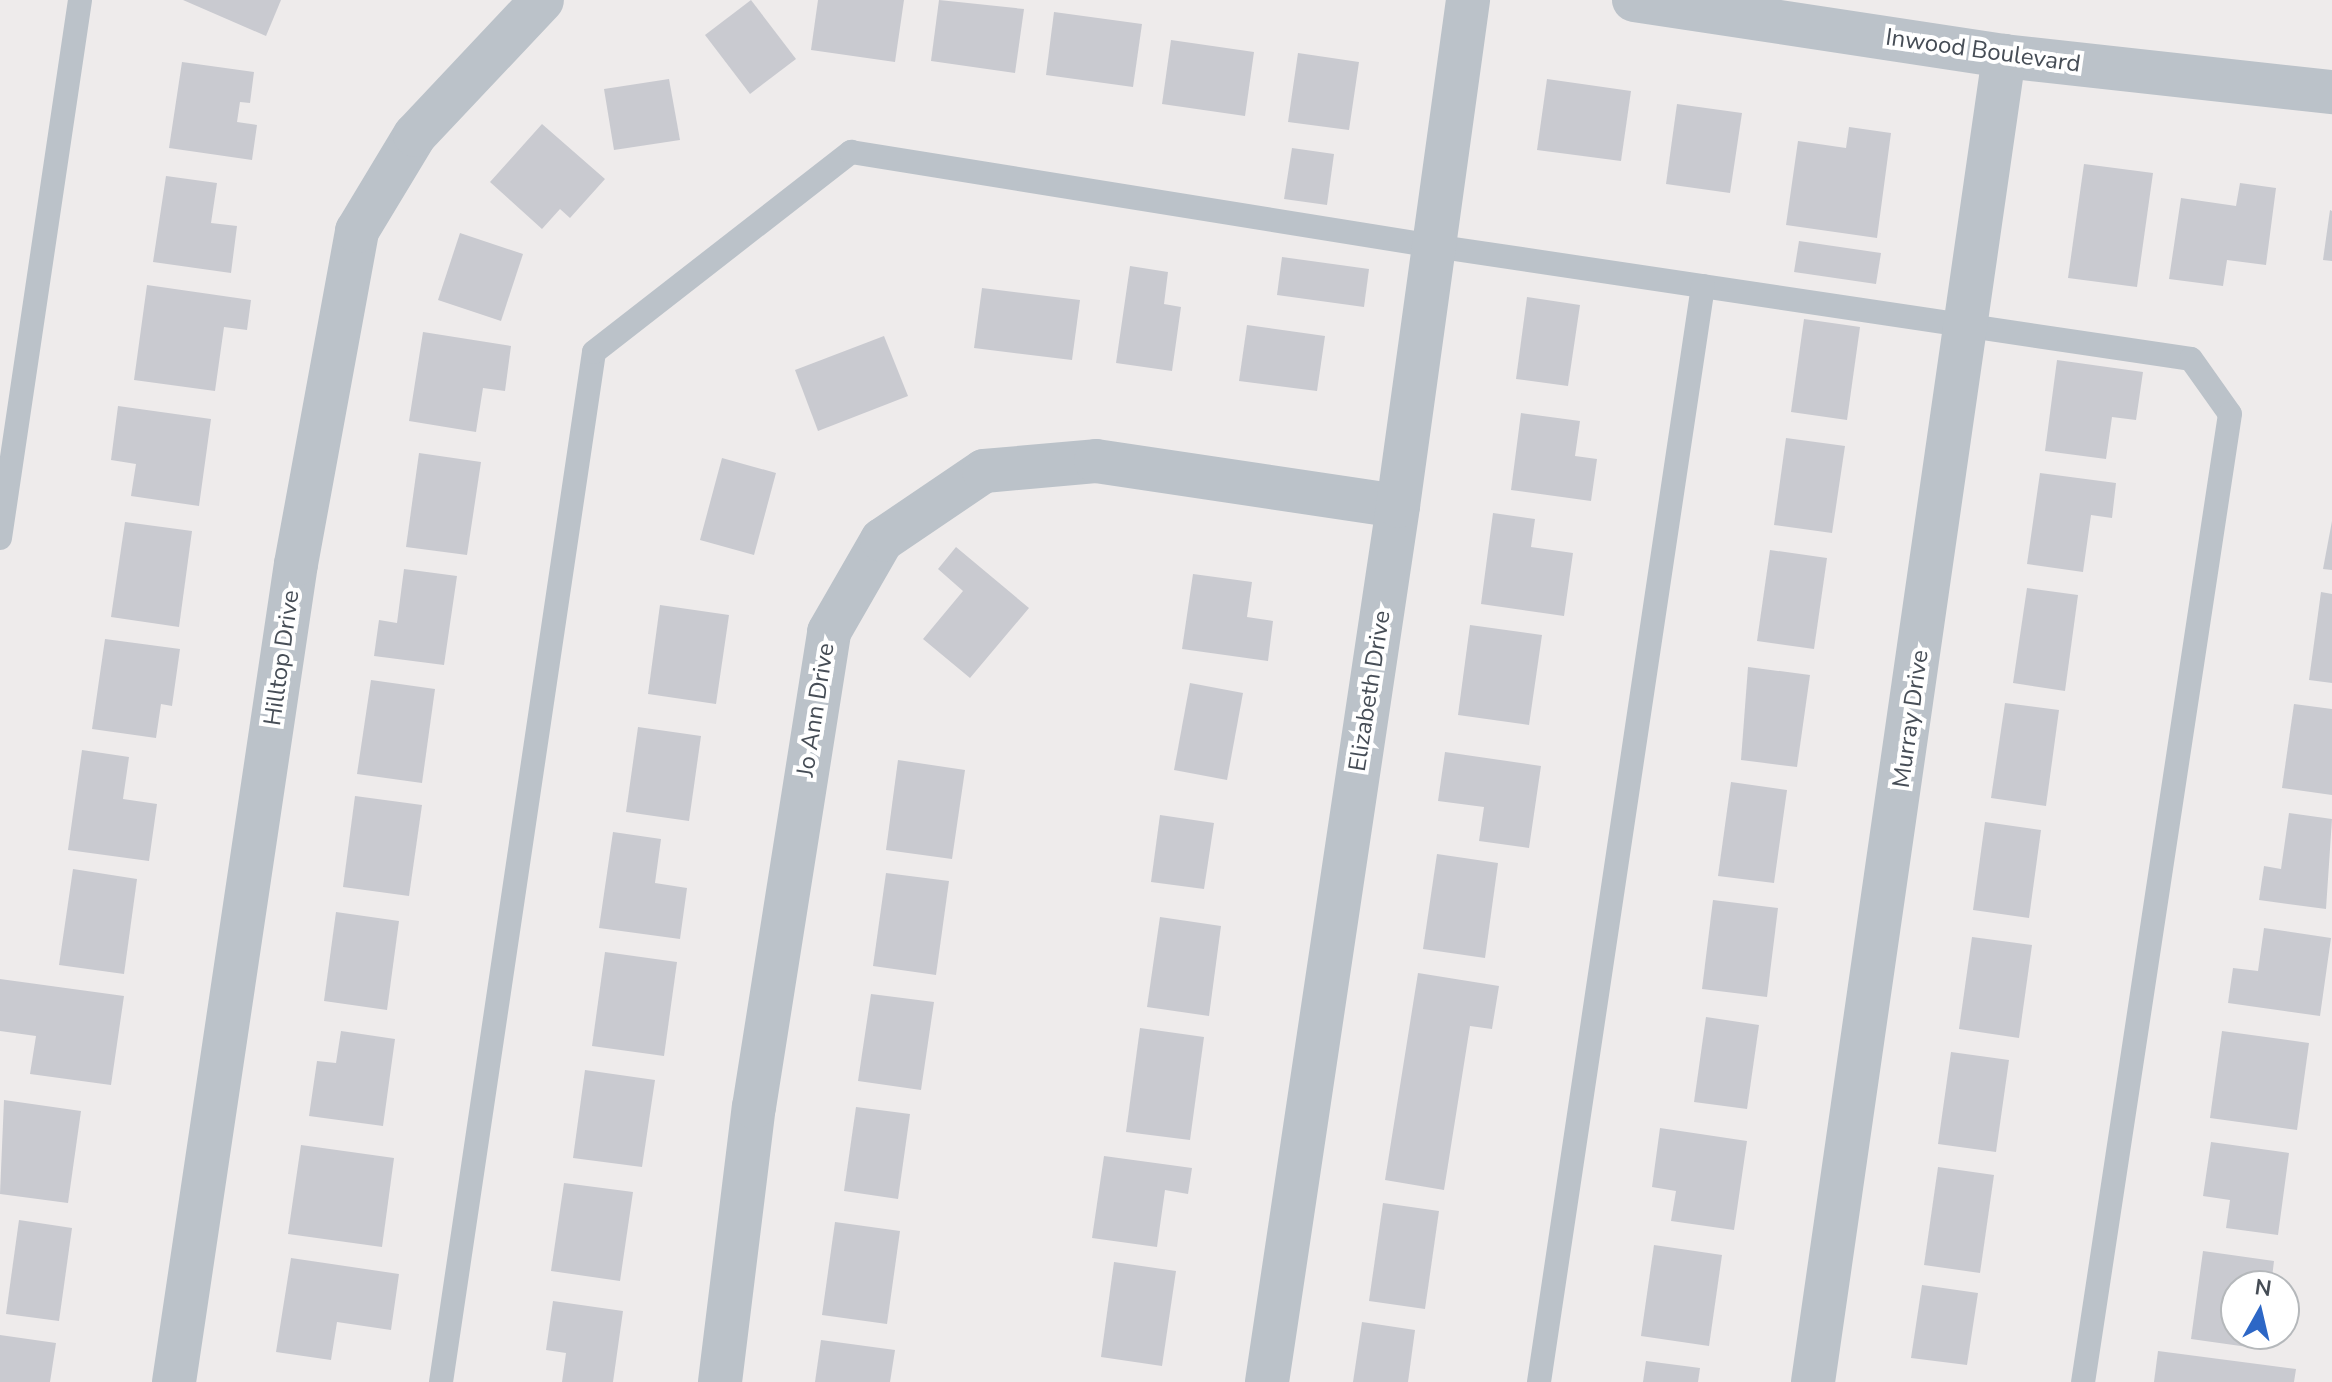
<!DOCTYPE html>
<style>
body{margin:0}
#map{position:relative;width:2332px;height:1382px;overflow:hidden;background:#eeebeb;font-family:"Nunito Sans",sans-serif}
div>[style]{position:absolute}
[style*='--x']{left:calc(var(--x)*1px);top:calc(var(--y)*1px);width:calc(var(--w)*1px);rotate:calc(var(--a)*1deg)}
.building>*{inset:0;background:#c9cad0}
.lane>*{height:24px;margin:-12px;padding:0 12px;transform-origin:12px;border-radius:12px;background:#bbc2c9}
.street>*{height:44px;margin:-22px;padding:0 22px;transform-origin:22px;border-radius:22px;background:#bbc2c9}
span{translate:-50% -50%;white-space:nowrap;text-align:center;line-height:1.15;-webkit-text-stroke:8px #fff;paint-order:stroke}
.street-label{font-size:24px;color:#464d56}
.north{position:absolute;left:2220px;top:1270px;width:80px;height:80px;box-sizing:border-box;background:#fff;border:2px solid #b5b8bb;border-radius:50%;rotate:8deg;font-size:22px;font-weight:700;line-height:32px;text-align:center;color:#464d56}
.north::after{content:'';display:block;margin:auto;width:28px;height:36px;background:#2d67c6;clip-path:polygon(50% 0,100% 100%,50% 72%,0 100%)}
</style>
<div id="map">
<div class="building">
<div style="clip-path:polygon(183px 0,281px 0,266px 36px)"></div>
<div style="clip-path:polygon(751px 0,796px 59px,750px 94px,705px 35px)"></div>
<div style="clip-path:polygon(818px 0,904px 0,895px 62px,811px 50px)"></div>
<div style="clip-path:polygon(939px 0,1024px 9px,1015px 73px,931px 61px)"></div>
<div style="clip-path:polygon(1054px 12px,1142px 24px,1133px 87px,1046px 75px)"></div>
<div style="clip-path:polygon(1171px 40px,1254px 52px,1245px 116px,1162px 104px)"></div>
<div style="clip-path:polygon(1298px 53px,1359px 62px,1349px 130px,1288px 122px)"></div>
<div style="clip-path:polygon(182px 62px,254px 72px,250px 103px,240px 102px,237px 122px,257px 125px,252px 160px,169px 148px)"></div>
<div style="clip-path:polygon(669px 79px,680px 140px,614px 150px,604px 89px)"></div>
<div style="clip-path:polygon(1547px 79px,1631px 91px,1621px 161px,1537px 150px)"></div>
<div style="clip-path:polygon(1677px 104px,1742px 113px,1730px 193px,1666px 184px)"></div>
<div style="clip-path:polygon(542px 124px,605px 179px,570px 218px,560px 209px,542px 229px,490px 182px)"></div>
<div style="clip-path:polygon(1849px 127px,1891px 133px,1877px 238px,1786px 225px,1798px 141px,1846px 148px)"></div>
<div style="clip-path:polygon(1292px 148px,1334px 154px,1327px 205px,1284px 199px)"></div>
<div style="clip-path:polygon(2084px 164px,2153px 173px,2137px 287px,2068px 278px)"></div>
<div style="clip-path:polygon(166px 176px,217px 183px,211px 223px,237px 226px,231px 273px,153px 262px)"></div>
<div style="clip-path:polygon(2240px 183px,2276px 188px,2266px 265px,2227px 260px,2223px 286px,2169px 279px,2181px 198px,2236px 206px)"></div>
<div style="clip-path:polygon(2330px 210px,2332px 211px,2332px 261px,2323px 260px)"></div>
<div style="clip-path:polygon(460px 233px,523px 254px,501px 321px,438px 300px)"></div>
<div style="clip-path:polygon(1799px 241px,1881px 253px,1876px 284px,1794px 272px)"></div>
<div style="clip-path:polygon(1282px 257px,1369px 269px,1364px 307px,1277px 295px)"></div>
<div style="clip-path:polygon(1130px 266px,1168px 272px,1164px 304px,1181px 307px,1172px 371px,1116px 363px)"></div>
<div style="clip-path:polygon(147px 285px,251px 300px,247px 330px,224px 327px,215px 391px,134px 380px)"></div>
<div style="clip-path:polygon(982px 288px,1080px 300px,1072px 360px,974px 348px)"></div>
<div style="clip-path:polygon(1527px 297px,1580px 305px,1568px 386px,1516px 379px)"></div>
<div style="clip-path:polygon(1804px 319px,1860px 327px,1847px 420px,1791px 412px)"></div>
<div style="clip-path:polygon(1247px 325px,1325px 336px,1317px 391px,1239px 381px)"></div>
<div style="clip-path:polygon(423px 332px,511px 346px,505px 391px,483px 388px,476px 432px,409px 421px)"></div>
<div style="clip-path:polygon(884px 336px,908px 396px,818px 431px,795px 370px)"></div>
<div style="clip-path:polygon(2057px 360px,2143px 372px,2136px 420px,2112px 417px,2106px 459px,2045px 451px)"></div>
<div style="clip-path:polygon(118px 406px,211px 419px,199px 506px,131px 496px,136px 464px,111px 460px)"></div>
<div style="clip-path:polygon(1521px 413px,1580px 421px,1575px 456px,1597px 459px,1591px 501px,1511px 490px)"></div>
<div style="clip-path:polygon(1786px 438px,1845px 446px,1832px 533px,1774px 525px)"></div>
<div style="clip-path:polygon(419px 453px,481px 462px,467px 555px,406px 547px)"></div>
<div style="clip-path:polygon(722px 458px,776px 473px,754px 555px,700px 540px)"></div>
<div style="clip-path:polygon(2040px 473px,2116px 483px,2112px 518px,2091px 515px,2083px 572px,2027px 564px)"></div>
<div style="clip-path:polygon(1493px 513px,1535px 519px,1531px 547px,1573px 553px,1564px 616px,1481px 604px)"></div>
<div style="clip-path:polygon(2332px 521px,2332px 570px,2323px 569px)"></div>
<div style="clip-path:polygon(125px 522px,192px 531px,179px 627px,111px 617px)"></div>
<div style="clip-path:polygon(956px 547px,1029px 608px,970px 678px,923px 639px,963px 591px,938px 569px)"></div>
<div style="clip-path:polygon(1770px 550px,1827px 558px,1814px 649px,1757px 641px)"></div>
<div style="clip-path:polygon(404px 569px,457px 576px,444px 665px,374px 656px,379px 620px,397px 623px)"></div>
<div style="clip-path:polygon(1193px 574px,1252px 582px,1247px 617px,1273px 621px,1268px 661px,1182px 649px)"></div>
<div style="clip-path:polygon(2027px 588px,2078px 595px,2065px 691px,2013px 683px)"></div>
<div style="clip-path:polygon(2321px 592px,2332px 594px,2332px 683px,2309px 680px)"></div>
<div style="clip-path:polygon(660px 605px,729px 615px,716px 704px,648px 694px)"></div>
<div style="clip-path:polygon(1470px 625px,1542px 635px,1529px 725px,1458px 715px)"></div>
<div style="clip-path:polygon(105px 639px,180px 649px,172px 706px,161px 704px,156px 738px,92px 729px)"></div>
<div style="clip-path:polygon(1748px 667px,1810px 675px,1797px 767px,1741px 760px)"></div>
<div style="clip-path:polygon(371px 680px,435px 689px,422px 783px,357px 774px)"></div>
<div style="clip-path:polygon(1190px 683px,1243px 693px,1227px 780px,1174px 770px)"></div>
<div style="clip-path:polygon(2005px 703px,2059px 710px,2046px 806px,1991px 798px)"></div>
<div style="clip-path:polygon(2294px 704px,2332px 709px,2332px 795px,2282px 788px)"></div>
<div style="clip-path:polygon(638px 727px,701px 736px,689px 821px,626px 812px)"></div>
<div style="clip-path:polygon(82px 750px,129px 757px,123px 799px,157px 804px,149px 861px,68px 850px)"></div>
<div style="clip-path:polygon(1445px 752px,1541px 766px,1529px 848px,1479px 841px,1484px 807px,1438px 801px)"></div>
<div style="clip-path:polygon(898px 760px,965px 770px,952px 859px,886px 850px)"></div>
<div style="clip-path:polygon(1731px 782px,1787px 790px,1774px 883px,1718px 876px)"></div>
<div style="clip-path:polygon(355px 796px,422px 805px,409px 896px,343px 887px)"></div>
<div style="clip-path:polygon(2289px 813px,2332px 819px,2326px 909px,2259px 900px,2264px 866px,2281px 869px)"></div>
<div style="clip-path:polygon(1160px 815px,1214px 823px,1204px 889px,1151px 882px)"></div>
<div style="clip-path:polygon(1985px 822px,2041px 830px,2029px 918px,1973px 910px)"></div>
<div style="clip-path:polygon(613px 832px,661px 839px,655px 883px,687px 888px,680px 939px,599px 928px)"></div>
<div style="clip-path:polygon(1437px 854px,1498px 863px,1485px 958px,1423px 949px)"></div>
<div style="clip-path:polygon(73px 869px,137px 879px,124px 974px,59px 965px)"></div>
<div style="clip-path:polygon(886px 873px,949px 881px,936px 975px,873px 966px)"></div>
<div style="clip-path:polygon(1713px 900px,1778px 908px,1767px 997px,1702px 989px)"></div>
<div style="clip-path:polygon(336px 912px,399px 921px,387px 1010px,324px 1001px)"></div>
<div style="clip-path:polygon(1160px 917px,1221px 926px,1209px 1016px,1147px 1007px)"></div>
<div style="clip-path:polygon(2264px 928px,2331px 938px,2320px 1016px,2228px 1003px,2233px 968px,2258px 971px)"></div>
<div style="clip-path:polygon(1972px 937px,2032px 945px,2019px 1038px,1959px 1029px)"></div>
<div style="clip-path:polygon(605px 952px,677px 962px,664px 1056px,592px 1046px)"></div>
<div style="clip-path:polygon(1418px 973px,1499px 986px,1492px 1029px,1470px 1026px,1444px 1190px,1385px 1180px)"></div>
<div style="clip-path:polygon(0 979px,124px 996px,111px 1085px,30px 1074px,36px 1036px,0 1031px)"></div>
<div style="clip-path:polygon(871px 994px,934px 1002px,921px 1090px,858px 1081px)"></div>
<div style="clip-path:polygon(1706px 1017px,1759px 1025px,1747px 1109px,1694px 1102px)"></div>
<div style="clip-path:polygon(1140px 1028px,1204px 1037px,1190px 1140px,1126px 1132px)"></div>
<div style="clip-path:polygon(341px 1031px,395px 1039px,383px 1126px,309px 1116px,317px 1061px,336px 1063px)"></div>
<div style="clip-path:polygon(2222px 1031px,2309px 1043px,2297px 1130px,2210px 1118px)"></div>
<div style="clip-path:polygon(1951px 1052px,2009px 1060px,1996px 1152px,1938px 1144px)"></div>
<div style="clip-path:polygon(585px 1070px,655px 1080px,642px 1167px,573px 1158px)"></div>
<div style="clip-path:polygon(4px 1100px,81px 1111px,68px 1203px,0 1194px)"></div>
<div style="clip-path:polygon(856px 1107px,910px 1114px,898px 1199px,844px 1191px)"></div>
<div style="clip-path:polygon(1660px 1128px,1747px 1141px,1734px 1230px,1671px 1221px,1676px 1191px,1652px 1187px)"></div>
<div style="clip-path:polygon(2211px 1142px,2289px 1153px,2278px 1235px,2226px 1228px,2230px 1200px,2203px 1196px)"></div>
<div style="clip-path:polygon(301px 1145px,394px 1158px,382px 1247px,288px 1234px)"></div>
<div style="clip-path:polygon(1104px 1156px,1192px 1168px,1188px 1194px,1165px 1190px,1157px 1247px,1092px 1238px)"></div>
<div style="clip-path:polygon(1938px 1167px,1994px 1175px,1980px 1273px,1924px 1265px)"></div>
<div style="clip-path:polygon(564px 1183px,633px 1192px,620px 1281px,551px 1271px)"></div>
<div style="clip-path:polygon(1383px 1203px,1439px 1211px,1425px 1309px,1369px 1301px)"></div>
<div style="clip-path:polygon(19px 1220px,72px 1228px,59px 1321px,6px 1314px)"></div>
<div style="clip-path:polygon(835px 1222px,900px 1231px,887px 1324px,822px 1315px)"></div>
<div style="clip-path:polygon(1654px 1245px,1722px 1255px,1709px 1346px,1641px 1336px)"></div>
<div style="clip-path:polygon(2203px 1251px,2274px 1261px,2271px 1286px,2236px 1286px,2236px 1334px,2264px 1334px,2262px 1349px,2191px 1339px)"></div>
<div style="clip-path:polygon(291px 1258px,399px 1274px,391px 1330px,337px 1322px,331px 1360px,276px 1352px)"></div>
<div style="clip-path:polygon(1114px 1262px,1176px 1271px,1162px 1366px,1101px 1357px)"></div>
<div style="clip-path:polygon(1922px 1285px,1978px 1293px,1967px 1365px,1911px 1358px)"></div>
<div style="clip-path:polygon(553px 1301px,623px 1311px,613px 1382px,562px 1382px,566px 1353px,546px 1350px)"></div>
<div style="clip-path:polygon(1362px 1322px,1415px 1330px,1408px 1382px,1353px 1382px)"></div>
<div style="clip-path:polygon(0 1335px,56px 1343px,50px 1382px,0 1382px)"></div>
<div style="clip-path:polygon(821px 1340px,895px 1350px,890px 1382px,815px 1382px)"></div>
<div style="clip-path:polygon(2158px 1351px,2296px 1369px,2294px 1382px,2154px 1382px)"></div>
<div style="clip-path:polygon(1646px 1361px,1700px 1368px,1698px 1382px,1643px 1382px)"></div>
</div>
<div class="lane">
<div style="--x:0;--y:538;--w:544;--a:-81.54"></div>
<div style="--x:441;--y:1382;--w:1041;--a:-81.55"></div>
<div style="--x:594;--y:352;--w:326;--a:-37.9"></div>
<div style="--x:851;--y:152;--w:591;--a:9.16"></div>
<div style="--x:1434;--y:246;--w:765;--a:8.49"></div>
<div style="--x:2191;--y:359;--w:67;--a:54.7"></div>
<div style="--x:2230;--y:414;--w:979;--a:98.63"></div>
<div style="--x:1539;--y:1382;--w:1108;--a:-81.49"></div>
</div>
<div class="street">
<div style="--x:1634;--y:0;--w:374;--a:8.6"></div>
<div style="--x:2004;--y:56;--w:330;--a:6.3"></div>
<div style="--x:174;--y:1382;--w:827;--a:-81.52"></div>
<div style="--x:296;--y:564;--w:339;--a:-79.6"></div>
<div style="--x:357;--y:231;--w:112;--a:-58.9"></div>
<div style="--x:415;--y:135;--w:185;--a:-46.7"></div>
<div style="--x:720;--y:1382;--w:277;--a:-83"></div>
<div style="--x:754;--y:1107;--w:481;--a:-81"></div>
<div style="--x:829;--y:632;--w:106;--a:-60.1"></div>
<div style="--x:882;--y:540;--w:123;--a:-34.1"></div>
<div style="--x:984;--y:471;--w:112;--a:-5.1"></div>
<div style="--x:1096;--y:461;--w:305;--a:8.5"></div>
<div style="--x:1267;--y:1382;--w:886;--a:-81.49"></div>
<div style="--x:1398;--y:506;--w:511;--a:-82.12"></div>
<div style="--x:1813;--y:1382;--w:1340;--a:-81.8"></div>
</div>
<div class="street-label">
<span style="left:1983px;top:51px;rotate:8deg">Inwood Boulevard</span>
<span style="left:282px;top:658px;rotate:-82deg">Hilltop Drive</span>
<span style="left:1370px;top:691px;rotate:-81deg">Elizabeth Drive</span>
<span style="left:816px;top:710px;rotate:-81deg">Jo Ann Drive</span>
<span style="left:1911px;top:719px;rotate:-82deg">Murray Drive</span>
</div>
<div class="north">N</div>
</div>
